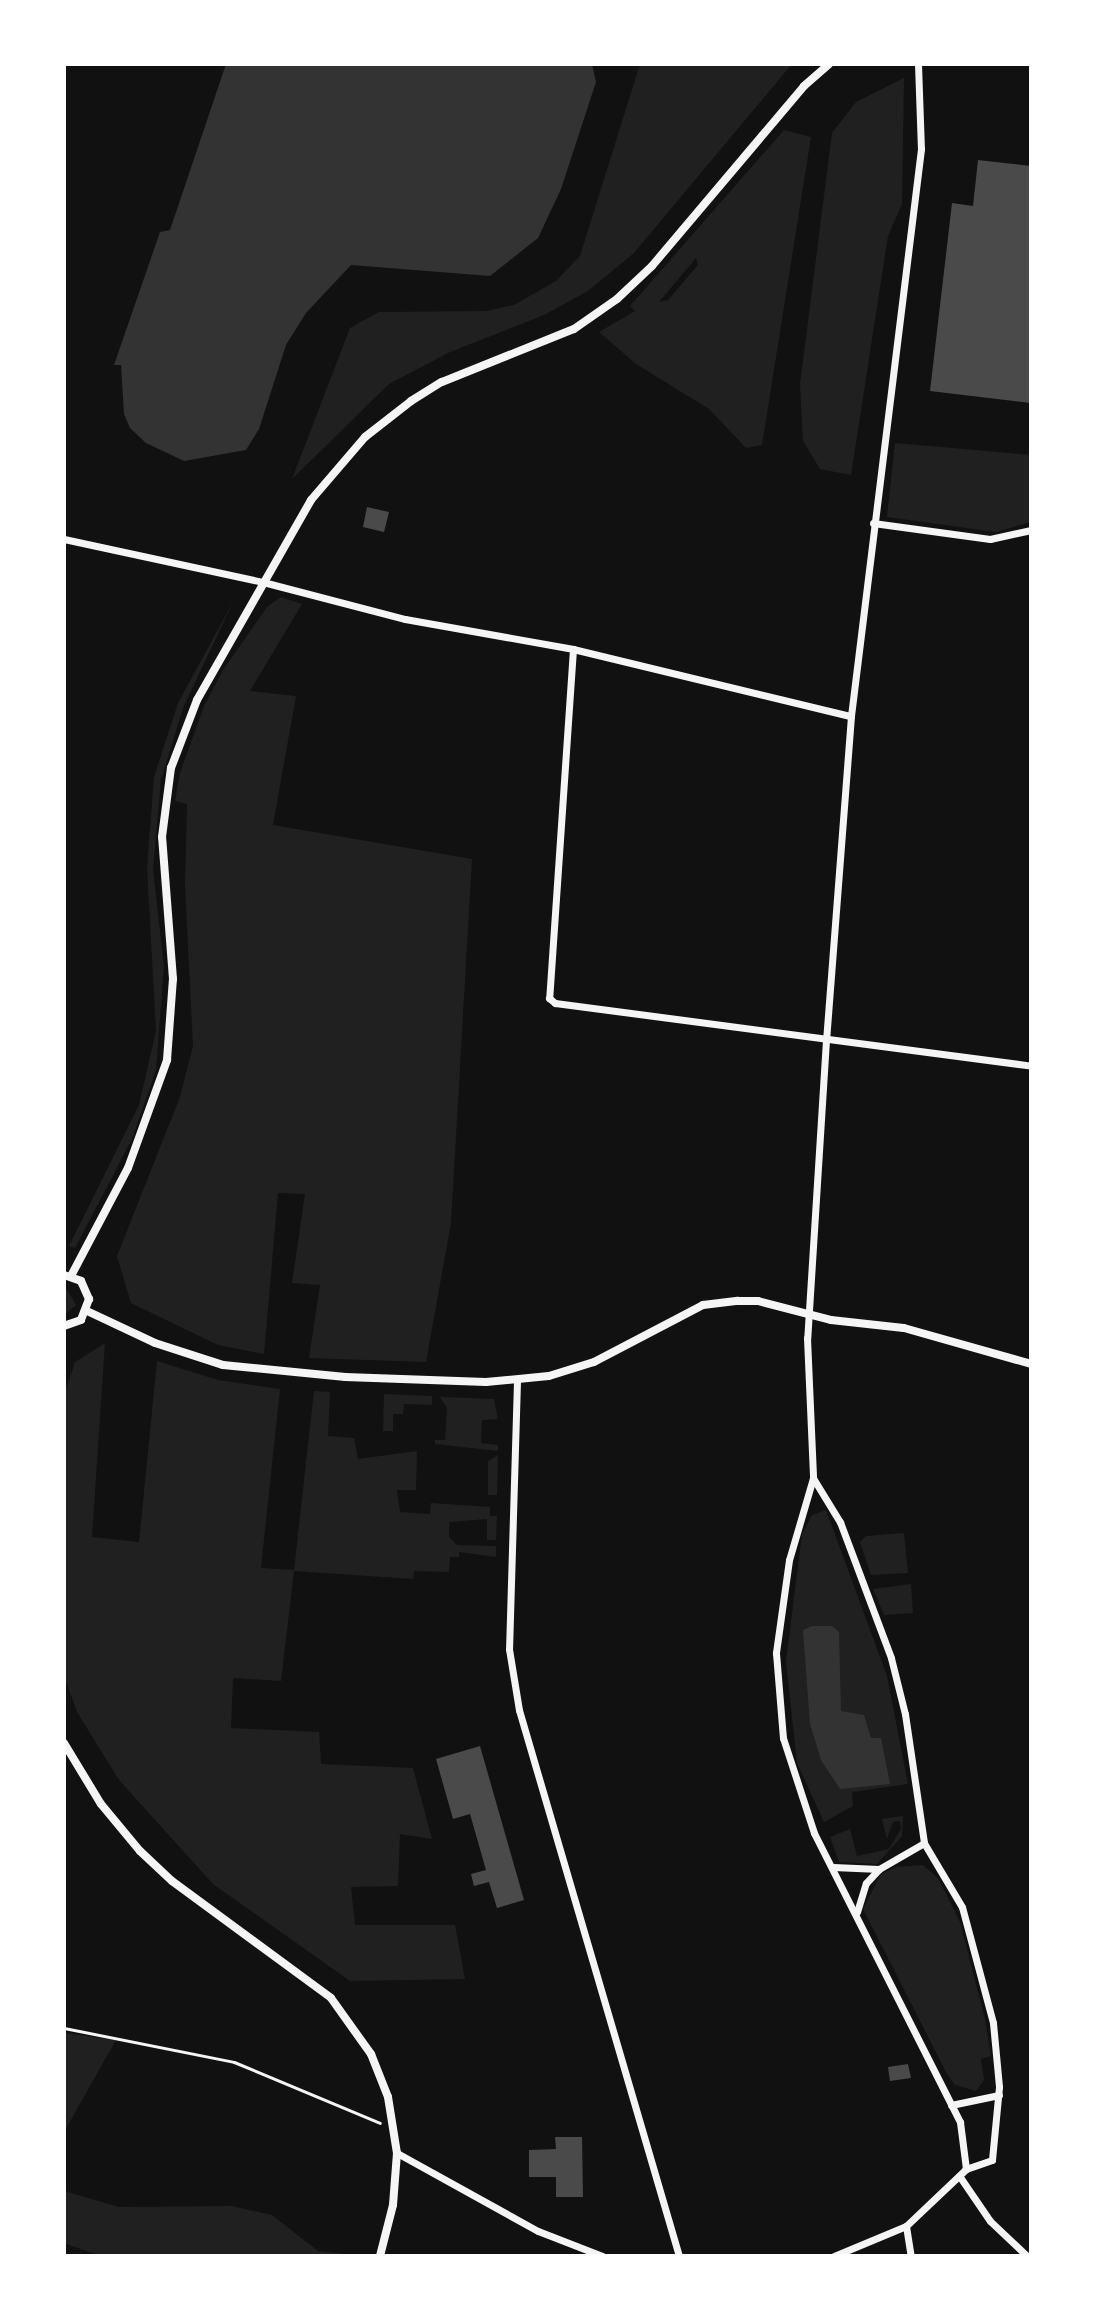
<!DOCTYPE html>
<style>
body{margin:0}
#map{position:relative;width:1095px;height:2320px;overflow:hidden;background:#111;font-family:Rubik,sans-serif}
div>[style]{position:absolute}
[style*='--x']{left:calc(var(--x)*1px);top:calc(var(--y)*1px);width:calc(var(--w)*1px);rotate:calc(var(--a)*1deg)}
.green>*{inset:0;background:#202020}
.water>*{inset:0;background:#333}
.building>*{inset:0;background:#4a4a4a}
.path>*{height:3px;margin:-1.5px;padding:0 1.5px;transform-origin:1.5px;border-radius:1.5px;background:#f5f5f5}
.minor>*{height:7px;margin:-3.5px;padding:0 3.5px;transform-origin:3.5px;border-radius:3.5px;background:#f5f5f5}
.tertiary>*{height:8px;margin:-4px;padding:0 4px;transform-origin:4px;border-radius:4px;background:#f5f5f5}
span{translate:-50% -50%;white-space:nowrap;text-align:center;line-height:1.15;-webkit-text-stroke:6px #fff;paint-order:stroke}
.frame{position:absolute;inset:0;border:66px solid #fff;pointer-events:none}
</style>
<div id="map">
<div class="green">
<div style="clip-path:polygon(640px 64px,792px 64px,634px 253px,588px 291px,544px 315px,450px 352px,389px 384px,292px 479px,350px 328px,379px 312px,486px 311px,514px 305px,556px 281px,580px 256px)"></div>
<div style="clip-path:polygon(904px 78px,902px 204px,888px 236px,851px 475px,820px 469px,803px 441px,800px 384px,832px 133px,856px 102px)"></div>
<div style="clip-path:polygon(evenodd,784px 130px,811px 137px,762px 445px,746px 448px,709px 409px,636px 364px,599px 332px,635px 311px,630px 306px,784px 130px,696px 258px,698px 265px,668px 300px,659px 302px,696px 258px)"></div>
<div style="clip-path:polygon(895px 443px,1031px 455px,1031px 522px,996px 532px,887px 517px)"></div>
<div style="clip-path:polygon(281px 597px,302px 604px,250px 691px,296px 696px,273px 825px,472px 859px,451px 1223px,426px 1362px,309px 1358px,320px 1285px,292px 1283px,305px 1194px,278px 1193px,264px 1354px,218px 1345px,131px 1303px,117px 1256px,180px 1097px,193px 1046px,185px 885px,187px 804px,175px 801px,180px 773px,204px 706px,223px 670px,267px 607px)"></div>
<div style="clip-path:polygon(234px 600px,183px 708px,161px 780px,153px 869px,164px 967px,156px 1070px,132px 1139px,75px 1248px,69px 1246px,139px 1105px,156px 1031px,147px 868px,154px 777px,178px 703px)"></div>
<div style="clip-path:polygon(66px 1288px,76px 1305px,64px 1315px,64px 1288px)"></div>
<div style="clip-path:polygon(105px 1343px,92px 1537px,139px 1542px,157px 1361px,218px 1380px,280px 1389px,261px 1568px,294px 1570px,314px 1391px,330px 1392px,328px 1436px,354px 1438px,358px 1459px,417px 1451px,416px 1490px,397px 1490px,400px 1512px,430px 1514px,431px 1503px,490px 1507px,490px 1516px,497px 1516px,496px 1540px,487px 1540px,487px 1519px,449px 1522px,449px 1537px,457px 1545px,496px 1546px,496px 1557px,459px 1552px,459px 1557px,450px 1557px,449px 1572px,414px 1571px,413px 1579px,294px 1571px,281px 1681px,233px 1678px,231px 1728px,319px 1732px,321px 1764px,413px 1768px,432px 1839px,400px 1834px,398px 1886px,351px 1887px,355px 1925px,455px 1925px,465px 1979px,350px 1981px,213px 1884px,119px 1780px,77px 1712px,64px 1676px,64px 1395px,75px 1362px)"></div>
<div style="clip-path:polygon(384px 1394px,432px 1396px,432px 1405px,404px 1404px,403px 1414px,393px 1414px,393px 1431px,383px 1431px)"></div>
<div style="clip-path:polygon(440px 1397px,494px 1399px,498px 1419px,482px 1420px,481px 1443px,498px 1445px,498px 1451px,435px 1444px,435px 1440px,445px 1440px,447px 1408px)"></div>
<div style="clip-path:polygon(498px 1455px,497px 1495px,488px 1495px,488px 1461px)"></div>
<div style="clip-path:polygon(826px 1510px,887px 1676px,908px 1784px,852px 1792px,853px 1806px,824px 1822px,797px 1763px,786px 1662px,802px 1534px,812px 1515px)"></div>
<div style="clip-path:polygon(904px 1533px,908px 1573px,871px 1575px,860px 1542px,866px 1536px)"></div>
<div style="clip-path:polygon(911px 1584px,913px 1613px,884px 1615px,873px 1589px)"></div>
<div style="clip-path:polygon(903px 1816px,902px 1836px,877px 1864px,839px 1862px,830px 1837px,850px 1829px,857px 1856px,889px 1849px,901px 1829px,900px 1821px,893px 1822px,887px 1839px,882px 1819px)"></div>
<div style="clip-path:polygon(923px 1865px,938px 1878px,960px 1922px,985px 2019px,991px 2056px,981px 2059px,984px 2080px,976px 2091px,955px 2085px,947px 2074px,863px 1909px,881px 1874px,896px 1867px)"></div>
<div style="clip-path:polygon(64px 2033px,116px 2040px,64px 2132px)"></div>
<div style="clip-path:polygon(64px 2191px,119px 2207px,232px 2206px,272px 2215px,318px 2251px,361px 2256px,101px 2256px,64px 2243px)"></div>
</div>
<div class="water">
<div style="clip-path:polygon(226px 64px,592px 64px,596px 82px,561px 189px,538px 238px,490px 276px,351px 265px,306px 313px,286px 345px,259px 429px,246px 450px,184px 461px,146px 443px,130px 428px,124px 414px,121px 365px,114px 365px,160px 232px,170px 230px)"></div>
<div style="clip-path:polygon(812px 1626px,832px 1626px,839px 1632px,841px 1711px,864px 1715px,871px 1738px,881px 1738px,890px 1784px,840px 1789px,821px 1760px,810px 1724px,803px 1630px)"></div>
</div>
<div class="building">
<div style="clip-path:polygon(978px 160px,1031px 166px,1031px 403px,930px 391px,952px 203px,973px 206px)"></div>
<div style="clip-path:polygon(367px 507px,389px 512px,384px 532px,363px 527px)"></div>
<div style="clip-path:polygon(480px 1746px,524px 1900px,497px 1908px,489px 1882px,474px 1886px,471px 1874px,486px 1870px,470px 1814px,453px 1819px,436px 1759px)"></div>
<div style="clip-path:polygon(908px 2064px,911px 2078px,890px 2081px,888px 2067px)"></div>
<div style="clip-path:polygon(555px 2137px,582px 2137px,583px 2197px,556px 2197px,556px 2177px,529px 2177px,529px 2150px,556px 2149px)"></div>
</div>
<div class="path">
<div style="--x:64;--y:2028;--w:173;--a:11.3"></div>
<div style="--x:234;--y:2062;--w:158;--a:22.7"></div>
</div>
<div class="minor">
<div style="--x:918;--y:64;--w:85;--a:88"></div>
<div style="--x:921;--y:149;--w:571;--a:97.04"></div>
<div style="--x:851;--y:716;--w:325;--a:94.4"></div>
<div style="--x:826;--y:1040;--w:299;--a:93.6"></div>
<div style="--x:807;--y:1338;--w:140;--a:87.5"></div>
<div style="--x:813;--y:1478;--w:85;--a:106.3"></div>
<div style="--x:789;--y:1560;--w:94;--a:98"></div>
<div style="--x:776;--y:1653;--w:85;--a:85.3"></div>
<div style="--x:783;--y:1738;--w:100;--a:71.9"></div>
<div style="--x:814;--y:1833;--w:324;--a:63.2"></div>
<div style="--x:960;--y:2122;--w:47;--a:82.7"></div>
<div style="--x:873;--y:523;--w:118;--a:7.8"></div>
<div style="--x:990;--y:539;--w:42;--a:-12.4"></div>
<div style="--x:64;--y:539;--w:204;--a:12.2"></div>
<div style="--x:263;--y:582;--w:147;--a:14.6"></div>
<div style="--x:405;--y:619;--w:171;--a:10.1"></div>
<div style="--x:573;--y:649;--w:286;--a:13.6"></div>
<div style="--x:573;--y:649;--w:350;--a:93.9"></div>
<div style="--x:549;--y:998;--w:8;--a:40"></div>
<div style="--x:555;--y:1003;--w:480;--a:7.5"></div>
<div style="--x:517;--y:1381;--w:268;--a:91.7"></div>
<div style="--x:509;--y:1649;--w:62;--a:80.7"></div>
<div style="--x:519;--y:1710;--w:569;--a:73.67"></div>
<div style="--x:813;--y:1478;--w:52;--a:58.5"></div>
<div style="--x:840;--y:1522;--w:145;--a:69.4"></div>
<div style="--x:891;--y:1658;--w:58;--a:76"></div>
<div style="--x:905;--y:1714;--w:130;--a:81.6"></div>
<div style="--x:924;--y:1843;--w:74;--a:59.3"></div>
<div style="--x:962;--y:1907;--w:120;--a:75"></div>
<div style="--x:993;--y:2023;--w:64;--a:84.6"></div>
<div style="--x:999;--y:2087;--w:73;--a:95.5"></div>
<div style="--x:992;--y:2160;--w:28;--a:161"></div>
<div style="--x:833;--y:1867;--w:46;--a:2.5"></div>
<div style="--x:879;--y:1869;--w:52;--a:-30"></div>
<div style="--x:857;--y:1912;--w:30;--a:-73"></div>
<div style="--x:866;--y:1883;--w:18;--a:-47"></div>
<div style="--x:951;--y:2105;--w:49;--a:-11.8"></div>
<div style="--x:397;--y:2153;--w:161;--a:29"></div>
<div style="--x:538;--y:2231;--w:69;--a:21.3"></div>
<div style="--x:960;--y:2177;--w:53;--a:55.7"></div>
<div style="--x:990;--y:2221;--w:51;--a:43.4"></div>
<div style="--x:906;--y:2226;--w:30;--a:81"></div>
<div style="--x:834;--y:2256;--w:78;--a:-22.6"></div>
<div style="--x:906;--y:2226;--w:83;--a:-43.5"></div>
</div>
<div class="tertiary">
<div style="--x:64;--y:1275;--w:18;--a:19"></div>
<div style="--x:81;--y:1281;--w:20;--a:66"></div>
<div style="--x:89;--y:1299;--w:22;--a:111"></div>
<div style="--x:81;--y:1320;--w:18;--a:161"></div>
<div style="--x:71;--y:1276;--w:122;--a:-62.2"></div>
<div style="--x:128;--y:1168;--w:115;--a:-70.1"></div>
<div style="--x:167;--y:1060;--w:81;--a:-85.8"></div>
<div style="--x:173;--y:979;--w:142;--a:-94.4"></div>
<div style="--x:162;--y:837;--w:70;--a:-82.6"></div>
<div style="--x:171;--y:768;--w:73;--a:-69.1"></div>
<div style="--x:197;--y:700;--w:230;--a:-60.3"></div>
<div style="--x:311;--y:500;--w:83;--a:-49.4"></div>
<div style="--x:365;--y:437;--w:58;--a:-38"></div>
<div style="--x:411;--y:401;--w:36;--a:-32"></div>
<div style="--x:442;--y:382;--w:142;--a:-21.9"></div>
<div style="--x:574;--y:329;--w:52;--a:-34.9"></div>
<div style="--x:617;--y:299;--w:48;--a:-43.3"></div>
<div style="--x:652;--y:266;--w:236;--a:-49.8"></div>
<div style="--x:804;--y:86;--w:33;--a:-41"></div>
<div style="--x:87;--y:1311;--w:75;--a:25.2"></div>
<div style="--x:155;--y:1343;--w:71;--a:17.9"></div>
<div style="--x:223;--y:1365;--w:123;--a:5.6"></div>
<div style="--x:345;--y:1377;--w:141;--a:2"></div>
<div style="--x:486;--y:1382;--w:63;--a:-5.4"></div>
<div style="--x:549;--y:1376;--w:47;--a:-17.3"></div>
<div style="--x:594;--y:1362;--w:123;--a:-27.6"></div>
<div style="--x:703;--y:1305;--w:35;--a:-7"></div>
<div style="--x:738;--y:1301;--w:20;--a:0"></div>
<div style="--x:758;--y:1301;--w:75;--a:14.6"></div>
<div style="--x:831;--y:1320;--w:73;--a:6.3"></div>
<div style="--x:904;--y:1328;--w:132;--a:15.8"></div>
<div style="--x:64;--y:1743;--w:71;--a:58.8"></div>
<div style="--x:101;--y:1804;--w:61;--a:50.3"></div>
<div style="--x:140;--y:1851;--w:44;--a:43.2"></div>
<div style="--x:172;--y:1881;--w:197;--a:36.3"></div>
<div style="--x:331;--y:1998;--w:69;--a:54.5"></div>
<div style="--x:371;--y:2054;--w:46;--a:68.4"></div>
<div style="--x:388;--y:2097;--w:57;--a:80.9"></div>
<div style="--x:397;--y:2153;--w:52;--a:94.4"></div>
<div style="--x:393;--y:2205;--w:53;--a:104.3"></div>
</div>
<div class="frame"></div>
</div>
